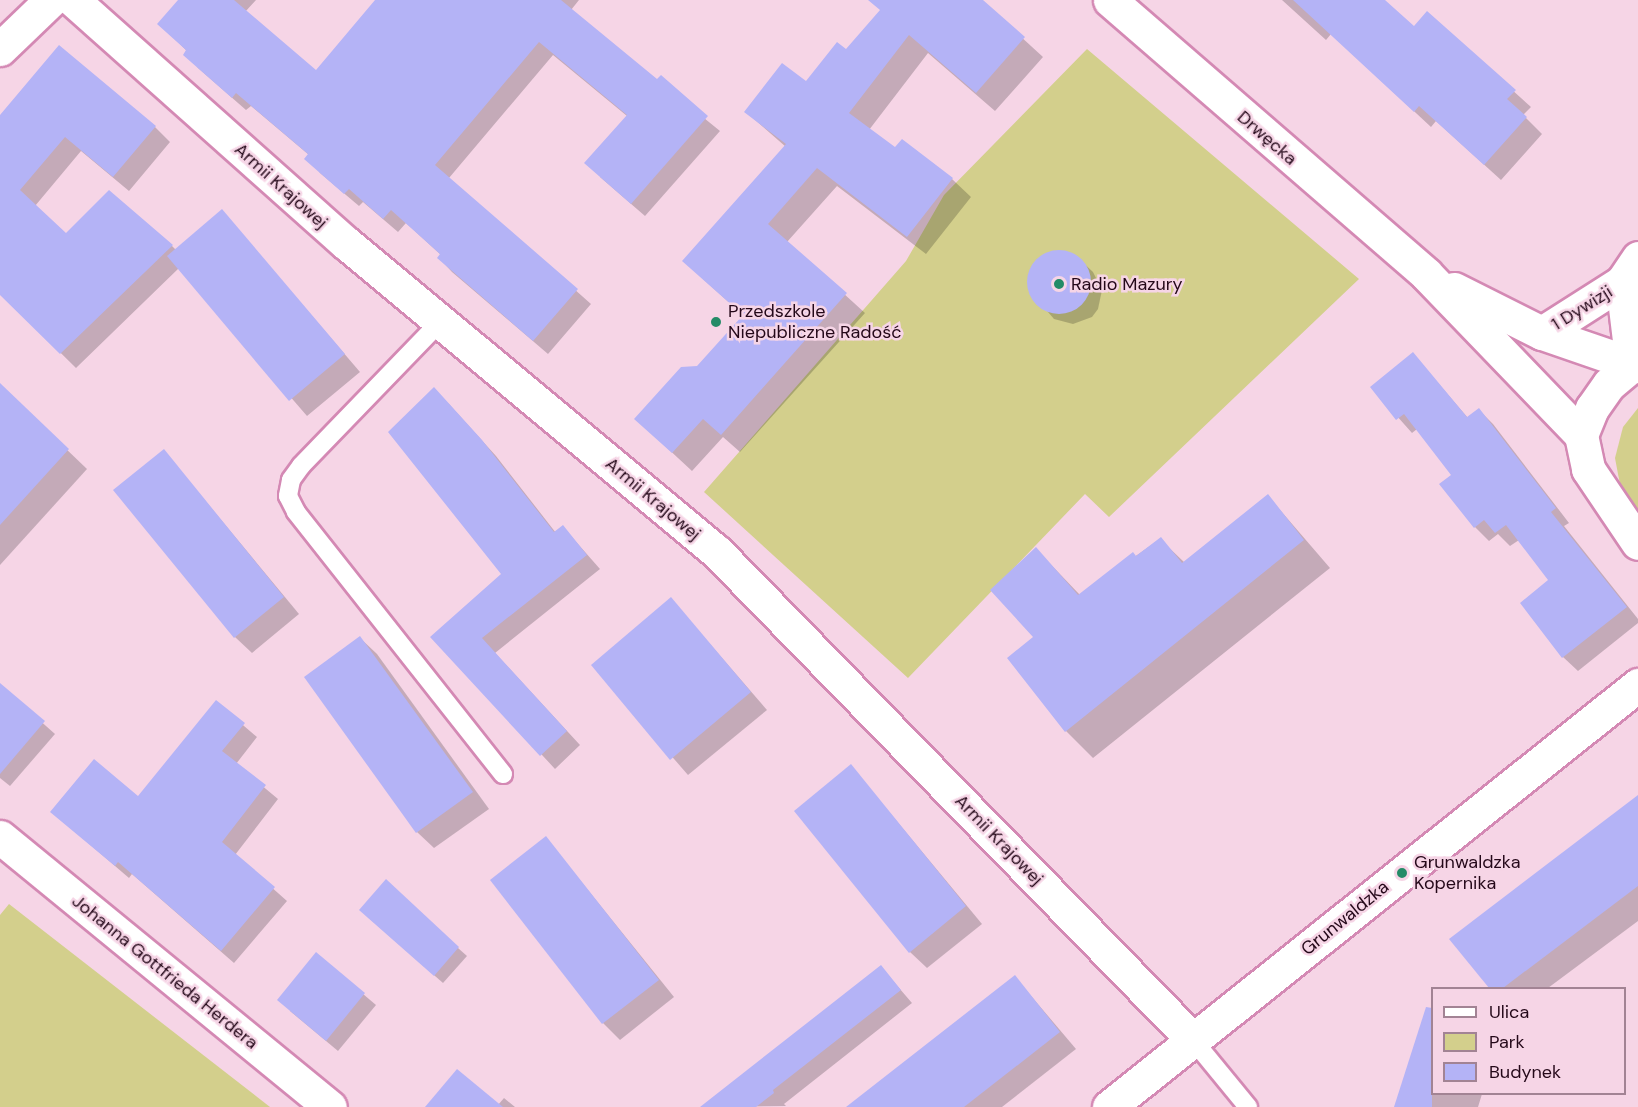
<!DOCTYPE html>
<meta charset="utf-8">
<style>
body{margin:0}
#map{position:relative;width:1638px;height:1107px;overflow:hidden;background:#f6d5e6;font-family:"DM Sans",sans-serif}
div>[style]{position:absolute}
[style*='--x']{left:calc(var(--x)*1px);top:calc(var(--y)*1px);width:calc(var(--w)*1px);rotate:calc(var(--a)*1deg)}
.green>*{inset:0;background:#d3cf8c}
.shadow>*{inset:0;background:#0003}
.building>*{inset:0;background:#b4b3f6}
.round{border-radius:50%}
.roads{filter:drop-shadow(2px 0 #d489b4) drop-shadow(-2px 0 #d489b4) drop-shadow(0 2px #d489b4) drop-shadow(0 -2px #d489b4)}
.lane>*{height:18px;margin:-9px;padding:0 9px;transform-origin:9px;border-radius:9px;background:#fff}
.street>*{height:33px;margin:-16.5px;padding:0 16.5px;transform-origin:16.5px;border-radius:16.5px;background:#fff}
.secondary>*{height:33px;margin:-16.5px;padding:0 16.5px;transform-origin:16.5px;border-radius:16.5px;background:#fff}
.dots>*{width:16px;height:16px;translate:-50% -50%;box-sizing:border-box;border:3px solid #f6d5e6;border-radius:50%}
span{translate:-50% -50%;white-space:nowrap;text-align:center;line-height:1.15;-webkit-text-stroke:5px #f6d5e6;paint-order:stroke}
.street-label{font-size:18px;color:#240819}
.poi-label{font-size:18px;color:#240819}
.left{translate:0 -50%;text-align:left}
.legend{position:absolute;left:1431px;top:987px;width:195px;height:108px;box-sizing:border-box;background:#f6d5e6;border:2px solid #a28394;margin:0;padding:8px 10px;list-style:none;font-size:18px;color:#240819}
.legend li{display:flex;align-items:center;gap:12px;height:30px}
.legend b{width:30px;border:2px solid #a28394}
</style>
<div id="map">
<div class="green">
<div style="clip-path:polygon(1087px 49px,1359px 279px,1109px 517px,1085px 494px,908px 678px,704px 492px,906px 261px,944px 195px)"></div>
<div style="clip-path:polygon(1638px 408px,1638px 516px,1622px 495px,1615px 458px,1623px 427px)"></div>
<div style="clip-path:polygon(9px 904px,270px 1107px,0 1107px,0 915px)"></div>
</div>
<div class="shadow">
<div style="clip-path:polygon(180px 0,256px 0,245px 12px,316px 73px,377px 0,579px 0,571px 10px,720px 131px,645px 216px,600px 177px,627px 116px,553px 55px,449px 178px,591px 304px,548px 354px,452px 272px,439px 258px,441px 255px,406px 223px,398px 232px,363px 202px,359px 206px,320px 173px,309px 155px,251px 106px,246px 110px,198px 68px,187px 51px,159px 24px)"></div>
<div style="clip-path:polygon(891px 0,981px 0,1043px 57px,995px 111px,928px 53px,869px 130px,895px 149px,952px 179px,971px 197px,926px 254px,837px 186px,787px 242px,865px 313px,740px 452px,723px 437px,692px 471px,636px 419px,698px 368px,744px 316px,703px 279px,786px 147px,746px 112px,806px 83px,847px 51px)"></div>
<div style="clip-path:polygon(1282px 0,1383px 0,1414px 28px,1427px 13px,1531px 107px,1523px 115px,1542px 134px,1501px 180px,1436px 121px,1431px 127px,1331px 34px,1326px 40px)"></div>
<div style="clip-path:polygon(0 117px,155px 127px,170px 142px,129px 191px,81px 151px,35px 206px,66px 235px,172px 246px,176px 250px,222px 211px,360px 372px,307px 416px,179px 268px,76px 368px,3px 296px)"></div>
<div style="clip-path:polygon(1053px 252px,1062px 252px,1081px 261px,1093px 272px,1102px 290px,1098px 309px,1092px 317px,1073px 324px,1054px 319px,1030px 291px,1029px 281px,1036px 263px)"></div>
<div style="clip-path:polygon(1413px 354px,1468px 418px,1479px 410px,1493px 424px,1569px 523px,1564px 526px,1638px 619px,1638px 623px,1578px 671px,1563px 657px,1550px 581px,1519px 540px,1510px 546px,1498px 534px,1489px 541px,1475px 527px,1453px 475px,1417px 429px,1412px 433px,1372px 388px)"></div>
<div style="clip-path:polygon(12px 397px,87px 469px,0 565px,0 411px)"></div>
<div style="clip-path:polygon(448px 403px,496px 456px,556px 533px,563px 527px,600px 569px,495px 653px,580px 745px,555px 769px,433px 637px,503px 574px)"></div>
<div style="clip-path:polygon(164px 451px,299px 614px,252px 653px,235px 637px)"></div>
<div style="clip-path:polygon(1268px 496px,1330px 568px,1093px 758px,1066px 731px,1036px 637px,1036px 549px,1080px 595px,1160px 539px,1185px 563px)"></div>
<div style="clip-path:polygon(671px 599px,767px 710px,688px 775px,593px 666px)"></div>
<div style="clip-path:polygon(360px 638px,377px 654px,489px 809px,434px 848px,417px 832px)"></div>
<div style="clip-path:polygon(0 685px,55px 734px,10px 786px,0 778px)"></div>
<div style="clip-path:polygon(216px 702px,257px 737px,236px 764px,278px 799px,235px 855px,287px 901px,234px 963px,132px 874px,129px 878px,52px 812px,139px 799px)"></div>
<div style="clip-path:polygon(851px 766px,982px 924px,927px 968px,910px 952px)"></div>
<div style="clip-path:polygon(1638px 797px,1638px 921px,1548px 988px,1491px 988px,1451px 939px)"></div>
<div style="clip-path:polygon(546px 838px,674px 997px,620px 1040px,603px 1023px)"></div>
<div style="clip-path:polygon(369px 918px,458px 948px,467px 956px,443px 983px)"></div>
<div style="clip-path:polygon(316px 954px,376px 1005px,338px 1051px,290px 1011px)"></div>
<div style="clip-path:polygon(881px 967px,912px 1003px,784px 1104px,786px 1106px,702px 1107px)"></div>
<div style="clip-path:polygon(1015px 977px,1076px 1049px,1002px 1107px,867px 1107px)"></div>
<div style="clip-path:polygon(1417px 1039px,1432px 1044px,1432px 1094px,1482px 1094px,1478px 1107px,1395px 1107px)"></div>
<div style="clip-path:polygon(504px 1098px,515px 1107px,427px 1107px,498px 1105px)"></div>
</div>
<div class="building">
<div style="clip-path:polygon(178px 0,234px 0,316px 70px,375px 0,561px 0,657px 79px,661px 75px,708px 116px,631px 204px,584px 163px,627px 115px,539px 42px,435px 165px,578px 289px,533px 341px,437px 258px,440px 254px,391px 210px,383px 219px,349px 189px,344px 194px,304px 159px,308px 154px,236px 93px,232px 98px,183px 55px,186px 50px,157px 24px)"></div>
<div style="clip-path:polygon(868px 0,983px 0,1025px 37px,976px 93px,909px 35px,849px 113px,895px 147px,902px 139px,953px 178px,907px 237px,817px 168px,768px 224px,847px 293px,721px 435px,703px 419px,672px 453px,634px 419px,681px 367px,697px 366px,743px 315px,682px 261px,786px 144px,744px 112px,782px 63px,806px 81px,837px 42px,846px 49px,880px 10px)"></div>
<div style="clip-path:polygon(1293px 0,1385px 0,1414px 26px,1427px 11px,1516px 90px,1507px 99px,1527px 117px,1484px 165px,1419px 106px,1414px 112px)"></div>
<div style="clip-path:polygon(59px 45px,156px 126px,113px 177px,65px 137px,20px 190px,66px 233px,109px 190px,173px 245px,60px 354px,0 295px,0 115px)"></div>
<div style="clip-path:polygon(222px 209px,345px 354px,289px 401px,167px 256px)"></div>
<div class="round" style="left:1027px;top:250px;width:64px;height:64px"></div>
<div style="clip-path:polygon(1413px 352px,1467px 417px,1479px 408px,1556px 508px,1551px 512px,1627px 607px,1562px 658px,1520px 603px,1548px 580px,1506px 525px,1495px 533px,1484px 520px,1474px 528px,1439px 484px,1451px 475px,1404px 414px,1396px 420px,1370px 387px)"></div>
<div style="clip-path:polygon(0 383px,69px 449px,0 525px)"></div>
<div style="clip-path:polygon(434px 387px,482px 440px,554px 532px,563px 525px,587px 555px,482px 638px,567px 731px,540px 756px,430px 637px,501px 574px,388px 432px)"></div>
<div style="clip-path:polygon(164px 449px,284px 597px,234px 638px,113px 490px)"></div>
<div style="clip-path:polygon(1268px 494px,1304px 540px,1065px 732px,1007px 658px,1033px 637px,990px 590px,1036px 547px,1078px 595px,1133px 552px,1136px 556px,1161px 537px,1182px 563px)"></div>
<div style="clip-path:polygon(671px 597px,751px 692px,670px 760px,591px 665px)"></div>
<div style="clip-path:polygon(360px 636px,473px 792px,416px 833px,304px 677px)"></div>
<div style="clip-path:polygon(0 683px,45px 721px,0 774px)"></div>
<div style="clip-path:polygon(216px 700px,245px 723px,222px 751px,266px 785px,222px 842px,275px 887px,221px 951px,118px 862px,115px 866px,50px 812px,94px 759px,138px 796px)"></div>
<div style="clip-path:polygon(851px 764px,966px 906px,909px 953px,794px 811px)"></div>
<div style="clip-path:polygon(1638px 795px,1638px 886px,1503px 988px,1489px 988px,1449px 939px)"></div>
<div style="clip-path:polygon(546px 836px,659px 980px,602px 1024px,490px 880px)"></div>
<div style="clip-path:polygon(386px 879px,459px 947px,434px 976px,359px 910px)"></div>
<div style="clip-path:polygon(316px 952px,365px 993px,326px 1041px,277px 1000px)"></div>
<div style="clip-path:polygon(881px 965px,901px 990px,773px 1090px,774px 1093px,756px 1107px,700px 1107px)"></div>
<div style="clip-path:polygon(1015px 975px,1060px 1032px,964px 1107px,846px 1107px)"></div>
<div style="clip-path:polygon(1426px 1007px,1432px 1008px,1432px 1107px,1394px 1107px)"></div>
<div style="clip-path:polygon(457px 1069px,503px 1107px,425px 1107px)"></div>
</div>
<div class="roads">
<div class="lane">
<div style="--x:440;--y:322;--w:200;--a:134"></div>
<div style="--x:301;--y:466;--w:17;--a:126"></div>
<div style="--x:291;--y:480;--w:16;--a:101"></div>
<div style="--x:288;--y:496;--w:18;--a:63"></div>
<div style="--x:296;--y:512;--w:334;--a:51.7"></div>
<div style="--x:1193;--y:1040;--w:87;--a:50.6"></div>
</div>
<div class="street">
<div style="--x:73;--y:0;--w:365;--a:41.7"></div>
<div style="--x:346;--y:243;--w:483;--a:39.8"></div>
<div style="--x:717;--y:552;--w:682;--a:45.71"></div>
<div style="--x:0;--y:49;--w:71;--a:-43.9"></div>
<div style="--x:1542;--y:333;--w:95;--a:-32.5"></div>
<div style="--x:1632;--y:365;--w:84;--a:-96.9"></div>
<div style="--x:1622;--y:282;--w:29;--a:-56"></div>
<div style="--x:0;--y:837;--w:426;--a:39.3"></div>
</div>
<div class="secondary">
<div style="--x:1110;--y:0;--w:418;--a:40.9"></div>
<div style="--x:1426;--y:274;--w:223;--a:46.1"></div>
<div style="--x:1454;--y:289;--w:98;--a:26.6"></div>
<div style="--x:1542;--y:333;--w:102;--a:19"></div>
<div style="--x:1632;--y:365;--w:30;--a:140"></div>
<div style="--x:1609;--y:384;--w:29;--a:125"></div>
<div style="--x:1592;--y:408;--w:29;--a:112"></div>
<div style="--x:1581;--y:435;--w:35;--a:78"></div>
<div style="--x:1588;--y:469;--w:89;--a:56"></div>
<div style="--x:1109;--y:1107;--w:677;--a:-38.58"></div>
</div>
</div>
<div class="dots">
<div style="left:1059px;top:284px;background:#248b67"></div>
<div style="left:716px;top:322px;background:#248b67"></div>
<div style="left:1402px;top:873px;background:#248b67"></div>
</div>
<div class="street-label">
<span style="left:1267px;top:138px;rotate:41deg">Drwęcka</span>
<span style="left:281px;top:186px;rotate:42deg">Armii Krajowej</span>
<span style="left:1582px;top:308px;rotate:-32deg">1 Dywizji</span>
<span style="left:653px;top:499px;rotate:40deg">Armii Krajowej</span>
<span style="left:999px;top:840px;rotate:46deg">Armii Krajowej</span>
<span style="left:1345px;top:918px;rotate:-39deg">Grunwaldzka</span>
<span style="left:165px;top:972px;rotate:39deg">Johanna Gottfrieda Herdera</span>
</div>
<div class="poi-label">
<span class="left" style="left:1071px;top:284px">Radio Mazury</span>
<span class="left" style="left:728px;top:322px">Przedszkole<br>Niepubliczne Radość</span>
<span class="left" style="left:1414px;top:873px">Grunwaldzka<br>Kopernika</span>
</div>
<ul class="legend">
<li><b style="height:8px;background:#fff"></b>Ulica</li>
<li><b style="height:16px;background:#d3cf8c"></b>Park</li>
<li><b style="height:16px;background:#b4b3f6"></b>Budynek</li>
</ul>
</div>
